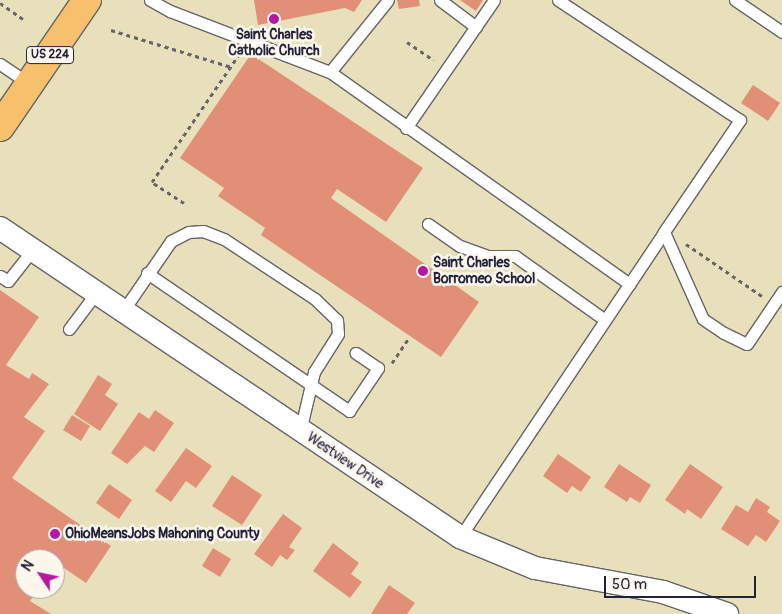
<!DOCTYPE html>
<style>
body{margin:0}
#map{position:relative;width:782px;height:614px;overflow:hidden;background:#e8e0bb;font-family:Pangolin,sans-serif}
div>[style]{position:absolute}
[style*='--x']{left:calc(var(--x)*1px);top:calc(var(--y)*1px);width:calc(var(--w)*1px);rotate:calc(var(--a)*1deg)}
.building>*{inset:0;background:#e19077}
.path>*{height:3px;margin-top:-1.5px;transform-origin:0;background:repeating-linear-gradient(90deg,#676468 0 4px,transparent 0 8px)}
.roads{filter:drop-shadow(1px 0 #676468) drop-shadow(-1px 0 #676468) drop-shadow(0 1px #676468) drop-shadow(0 -1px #676468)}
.lane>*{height:11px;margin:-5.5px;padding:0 5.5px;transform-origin:5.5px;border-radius:5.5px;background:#fff}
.street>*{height:22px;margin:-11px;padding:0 11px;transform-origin:11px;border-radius:11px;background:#fff}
.primary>*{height:28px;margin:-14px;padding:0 14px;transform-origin:14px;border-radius:14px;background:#f7c06c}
.dots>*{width:14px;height:14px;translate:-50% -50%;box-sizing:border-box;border:2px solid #fbf7ec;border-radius:50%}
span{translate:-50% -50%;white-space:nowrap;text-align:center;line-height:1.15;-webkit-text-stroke:5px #fbf7ec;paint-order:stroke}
.shield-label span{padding:1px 4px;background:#fbf7ec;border:1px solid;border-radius:4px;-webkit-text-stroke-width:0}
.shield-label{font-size:12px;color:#22223b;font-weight:700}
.poi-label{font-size:14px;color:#22223b;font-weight:700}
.left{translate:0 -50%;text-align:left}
.street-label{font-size:14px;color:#22223b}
.north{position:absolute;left:15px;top:549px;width:50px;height:50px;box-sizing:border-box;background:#fbf7ec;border:1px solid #a4a2a5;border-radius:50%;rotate:304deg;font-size:14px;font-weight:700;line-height:20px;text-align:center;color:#22223b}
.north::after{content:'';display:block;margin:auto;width:18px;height:22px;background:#b5179e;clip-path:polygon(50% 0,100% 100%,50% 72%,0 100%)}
.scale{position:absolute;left:604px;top:576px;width:152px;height:22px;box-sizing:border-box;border:2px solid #22223b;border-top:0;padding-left:6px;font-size:15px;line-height:18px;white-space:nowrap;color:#22223b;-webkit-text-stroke:4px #fbf7ec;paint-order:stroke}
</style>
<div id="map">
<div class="building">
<div style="clip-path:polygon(254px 0,362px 0,354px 12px,345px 8px,258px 25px)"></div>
<div style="clip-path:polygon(397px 0,419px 0,420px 6px,399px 9px)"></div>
<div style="clip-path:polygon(460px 0,483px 0,476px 11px)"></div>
<div style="clip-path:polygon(251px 54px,423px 168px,386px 222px,337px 189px,331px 198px,479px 302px,441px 357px,261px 235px,265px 228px,218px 196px,224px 188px,180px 158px)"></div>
<div style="clip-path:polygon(753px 85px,780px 103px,768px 121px,741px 103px)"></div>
<div style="clip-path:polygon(0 290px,39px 317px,6px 365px,29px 379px,32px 373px,49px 384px,24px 417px,45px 431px,12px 478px,111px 546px,86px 583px,64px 568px,55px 581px,55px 559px,25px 559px,25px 589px,38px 589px,30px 601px,51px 614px,0 614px)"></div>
<div style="clip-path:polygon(98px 375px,112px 384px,105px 395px,118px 404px,100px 431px,74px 414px)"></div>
<div style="clip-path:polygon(155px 410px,174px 423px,154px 452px,145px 446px,127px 464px,111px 453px,139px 412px,149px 419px)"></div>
<div style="clip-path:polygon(72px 415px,90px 426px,81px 441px,63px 430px)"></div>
<div style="clip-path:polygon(186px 448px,212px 466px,196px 488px,186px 481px,171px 502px,155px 491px)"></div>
<div style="clip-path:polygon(558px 454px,591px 477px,581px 492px,572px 486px,567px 493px,543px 476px)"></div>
<div style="clip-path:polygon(619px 464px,651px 485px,640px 503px,630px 497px,627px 502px,604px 487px)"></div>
<div style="clip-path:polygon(690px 464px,723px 487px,701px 519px,687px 509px,685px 514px,665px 500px)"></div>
<div style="clip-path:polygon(232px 475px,262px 495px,242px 525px,212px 506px)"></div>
<div style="clip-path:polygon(109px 484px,132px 500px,119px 519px,96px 503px)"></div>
<div style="clip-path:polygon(756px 498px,770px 507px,767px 512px,780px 521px,766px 542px,756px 535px,748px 546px,721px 529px,736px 505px,748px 512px)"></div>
<div style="clip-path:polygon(283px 514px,302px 528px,289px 547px,295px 550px,287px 560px,280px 555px,272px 567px,254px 554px)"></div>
<div style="clip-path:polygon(333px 543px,359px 563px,351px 574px,362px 582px,350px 598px,313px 571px)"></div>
<div style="clip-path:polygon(213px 548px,231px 559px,220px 577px,202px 566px)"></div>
<div style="clip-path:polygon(389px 585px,415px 603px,407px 614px,371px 614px)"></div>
</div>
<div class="path">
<div style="--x:0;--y:3;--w:28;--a:35"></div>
<div style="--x:111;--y:30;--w:126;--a:17.1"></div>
<div style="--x:407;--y:42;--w:32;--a:34"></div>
<div style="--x:184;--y:203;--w:38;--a:-147"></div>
<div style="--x:152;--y:182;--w:156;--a:-55.7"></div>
<div style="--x:686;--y:244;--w:92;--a:34.4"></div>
<div style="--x:392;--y:363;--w:29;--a:-56"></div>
</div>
<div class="roads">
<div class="lane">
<div style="--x:150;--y:0;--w:23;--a:29"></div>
<div style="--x:170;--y:11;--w:171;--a:20.9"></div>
<div style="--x:330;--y:72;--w:367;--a:35.3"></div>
<div style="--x:440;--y:0;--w:45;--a:36.9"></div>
<div style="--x:558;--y:0;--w:218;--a:33.4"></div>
<div style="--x:740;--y:120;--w:135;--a:124.2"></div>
<div style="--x:735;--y:0;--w:57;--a:34.2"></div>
<div style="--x:0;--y:64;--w:36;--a:34"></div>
<div style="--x:330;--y:72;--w:92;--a:-51.1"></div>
<div style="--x:406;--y:128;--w:155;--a:-55.5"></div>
<div style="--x:428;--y:224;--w:39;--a:35"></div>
<div style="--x:460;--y:246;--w:30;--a:20"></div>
<div style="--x:488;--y:256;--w:27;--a:0"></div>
<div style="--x:515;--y:256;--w:110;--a:35.4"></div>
<div style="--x:147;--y:273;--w:245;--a:34.3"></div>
<div style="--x:349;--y:411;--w:52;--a:-56"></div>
<div style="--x:378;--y:368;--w:27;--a:-146"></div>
<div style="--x:0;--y:276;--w:9;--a:32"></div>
<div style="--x:8;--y:281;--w:39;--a:-52"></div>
<div style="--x:123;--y:311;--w:85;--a:-55.6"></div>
<div style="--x:171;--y:241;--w:20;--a:-27"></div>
<div style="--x:189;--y:232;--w:14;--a:-4"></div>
<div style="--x:203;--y:231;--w:22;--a:21"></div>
<div style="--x:224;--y:239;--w:109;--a:33.4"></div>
<div style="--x:315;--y:299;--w:30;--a:44"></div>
<div style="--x:337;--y:320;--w:14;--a:86"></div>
<div style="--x:338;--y:334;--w:45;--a:122.3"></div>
<div style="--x:314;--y:372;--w:61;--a:103.3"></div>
<div style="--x:69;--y:329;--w:45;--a:-53.1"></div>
<div style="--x:460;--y:537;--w:367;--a:-56.2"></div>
<div style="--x:664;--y:232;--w:95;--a:65.9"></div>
<div style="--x:703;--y:319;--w:25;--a:34"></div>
<div style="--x:724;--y:333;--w:25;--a:26"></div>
<div style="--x:747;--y:344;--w:63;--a:-56.1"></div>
</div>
<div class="street">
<div style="--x:0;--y:228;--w:554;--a:33.89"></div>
<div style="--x:460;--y:537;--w:81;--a:22.5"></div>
<div style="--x:535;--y:568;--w:130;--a:10.6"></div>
<div style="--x:663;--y:592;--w:68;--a:19"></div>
</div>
<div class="primary">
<div style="--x:0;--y:127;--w:154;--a:-55.6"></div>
</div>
</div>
<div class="dots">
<div style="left:274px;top:19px;background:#b5179e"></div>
<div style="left:423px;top:271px;background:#b5179e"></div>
<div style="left:55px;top:534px;background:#b5179e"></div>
</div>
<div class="shield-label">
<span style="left:50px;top:55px">US 224</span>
</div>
<div class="poi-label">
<span style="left:274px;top:43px">Saint Charles<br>Catholic Church</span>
<span class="left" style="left:433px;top:271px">Saint Charles<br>Borromeo School</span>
<span class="left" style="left:65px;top:534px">OhioMeansJobs Mahoning County</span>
</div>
<div class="street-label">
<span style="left:345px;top:461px;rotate:34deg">Westview Drive</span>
</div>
<div class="north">N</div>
<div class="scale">50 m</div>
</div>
